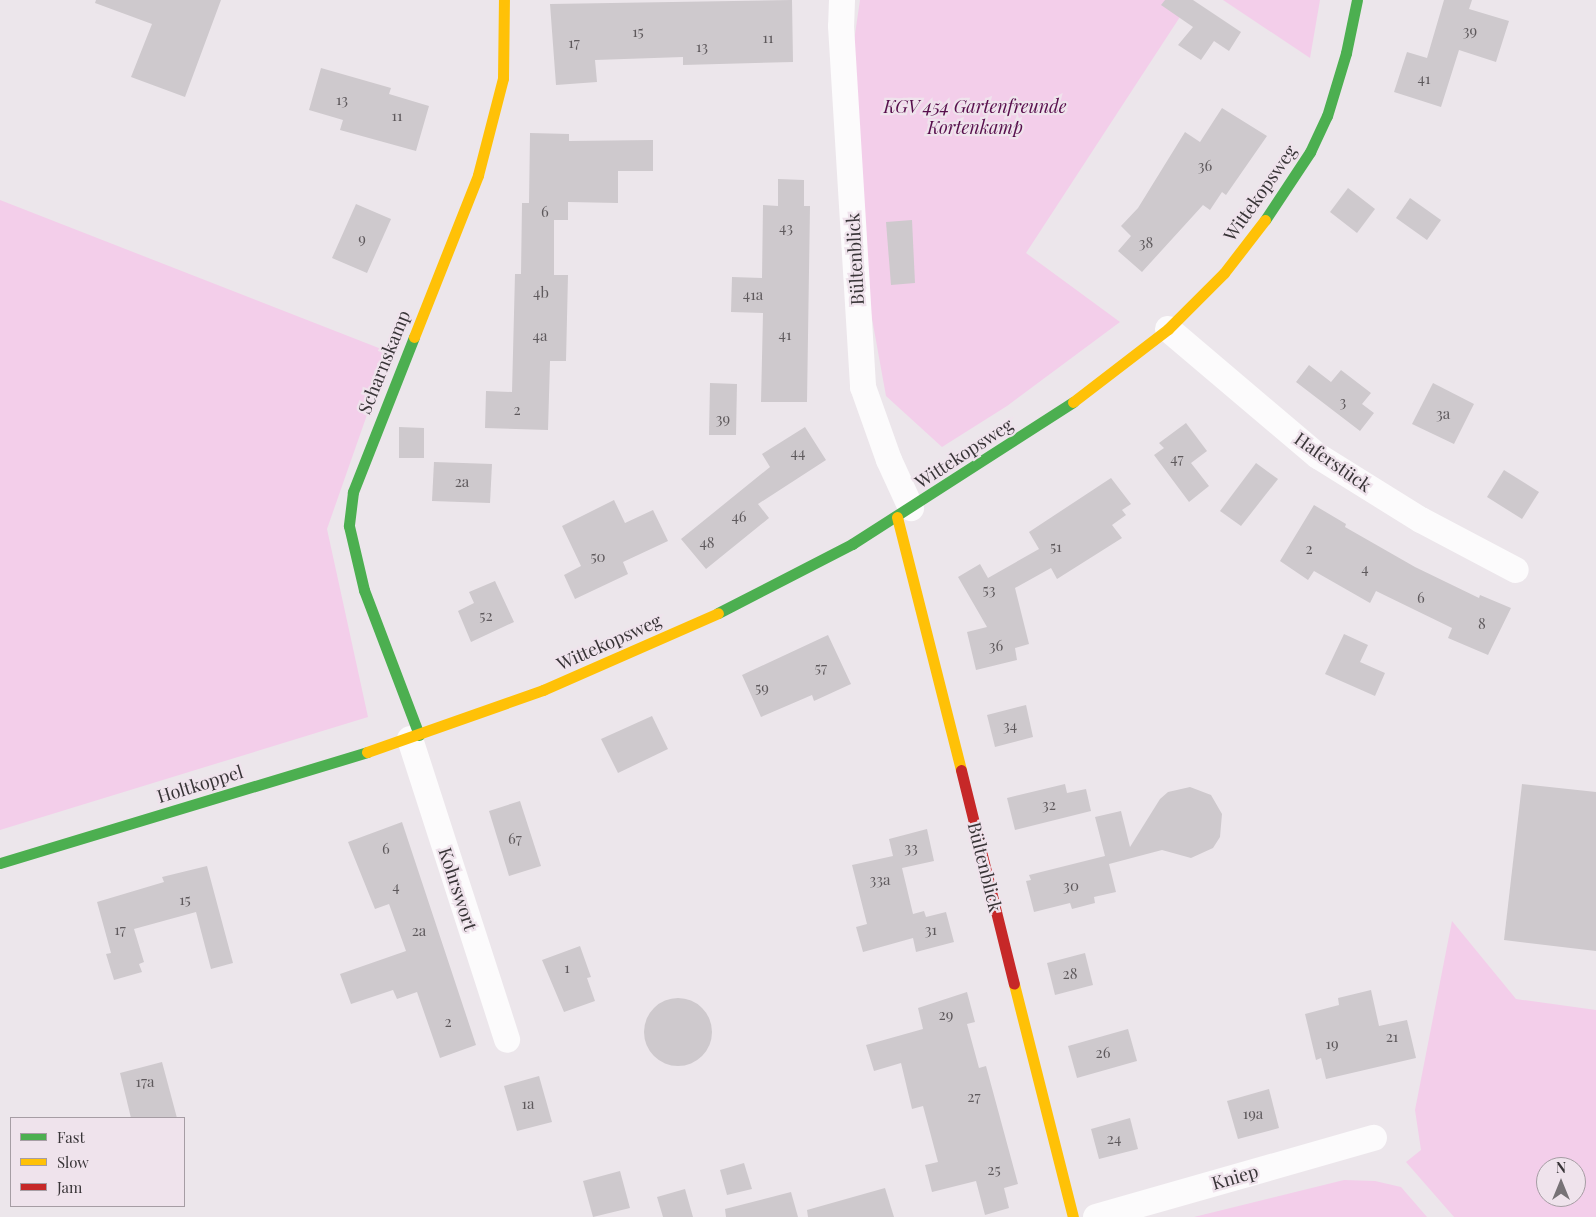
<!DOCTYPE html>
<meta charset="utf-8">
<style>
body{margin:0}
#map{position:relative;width:1596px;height:1217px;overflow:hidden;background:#ece6eb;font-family:"Playfair Display",serif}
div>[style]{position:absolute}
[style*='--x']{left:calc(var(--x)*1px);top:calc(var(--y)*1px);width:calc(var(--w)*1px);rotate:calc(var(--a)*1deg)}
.green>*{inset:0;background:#f3ceea}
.building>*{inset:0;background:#cec9cd}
.round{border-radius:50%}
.street>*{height:26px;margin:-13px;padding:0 13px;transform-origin:13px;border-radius:13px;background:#fcfbfc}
.fast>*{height:11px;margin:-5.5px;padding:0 5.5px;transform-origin:5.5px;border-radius:5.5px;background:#4caf50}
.slow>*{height:11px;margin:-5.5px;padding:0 5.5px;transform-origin:5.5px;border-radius:5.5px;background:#ffc107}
.jam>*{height:11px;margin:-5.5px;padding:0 5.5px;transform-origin:5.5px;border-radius:5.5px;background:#c62828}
span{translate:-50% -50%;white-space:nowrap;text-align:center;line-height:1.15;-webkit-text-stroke:4.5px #efe3ec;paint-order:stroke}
.number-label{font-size:15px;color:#5e595c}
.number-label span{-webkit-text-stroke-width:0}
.park-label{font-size:18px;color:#570f4c;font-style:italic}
.street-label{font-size:18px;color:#383437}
.legend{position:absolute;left:10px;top:1117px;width:175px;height:90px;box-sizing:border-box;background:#efe3ec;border:1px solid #a69da4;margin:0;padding:6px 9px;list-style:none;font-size:15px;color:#383437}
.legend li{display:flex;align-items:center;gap:10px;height:25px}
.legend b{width:25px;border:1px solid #a69da4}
.north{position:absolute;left:1536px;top:1157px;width:50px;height:50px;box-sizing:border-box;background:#efe3ec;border:1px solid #a69da4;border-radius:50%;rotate:0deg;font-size:14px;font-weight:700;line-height:20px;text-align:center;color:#383437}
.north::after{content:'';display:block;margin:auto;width:18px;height:22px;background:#777276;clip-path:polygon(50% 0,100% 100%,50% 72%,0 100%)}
</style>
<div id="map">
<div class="green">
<div style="clip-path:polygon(860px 0,1191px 0,1026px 253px,1120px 322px,1007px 406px,942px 447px,886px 396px,869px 302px,854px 41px)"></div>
<div style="clip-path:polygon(1223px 0,1320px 0,1310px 58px)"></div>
<div style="clip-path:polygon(0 200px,389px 352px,327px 529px,368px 717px,0 830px)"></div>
<div style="clip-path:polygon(evenodd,1452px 921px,1516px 999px,1596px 1010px,1596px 1217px,1454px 1217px,1406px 1162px,1421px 1150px,1415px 1110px,1452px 921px,1546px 1167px,1576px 1167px,1576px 1197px,1546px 1197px,1546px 1167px)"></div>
<div style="clip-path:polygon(1344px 1180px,1375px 1181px,1401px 1187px,1427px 1217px,1194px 1217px)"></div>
</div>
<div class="building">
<div style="clip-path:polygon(96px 0,221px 0,185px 97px,131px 77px,152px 24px,95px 3px)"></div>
<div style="clip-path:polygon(792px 0,793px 62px,683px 65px,683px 57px,595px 60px,597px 82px,556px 85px,550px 4px)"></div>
<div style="clip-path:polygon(1165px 0,1193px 0,1241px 32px,1229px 51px,1214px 41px,1201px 60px,1178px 45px,1193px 27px,1161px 5px)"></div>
<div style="clip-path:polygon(1444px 0,1472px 0,1469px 9px,1509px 21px,1496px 62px,1459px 50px,1441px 107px,1394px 92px,1407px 52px,1427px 58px)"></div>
<div style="clip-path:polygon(321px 68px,391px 88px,389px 94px,429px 106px,416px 151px,340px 130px,343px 120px,309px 110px)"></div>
<div style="clip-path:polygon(1222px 108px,1267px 136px,1226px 195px,1222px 192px,1210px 210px,1203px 205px,1142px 272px,1118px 251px,1131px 236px,1121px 226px,1138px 208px,1185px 132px,1200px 142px)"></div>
<div style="clip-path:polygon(530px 133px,569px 134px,569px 141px,653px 140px,653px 171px,618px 171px,618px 203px,568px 202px,568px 220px,554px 220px,554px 275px,568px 275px,566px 361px,550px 361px,548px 430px,485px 428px,486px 391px,512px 392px,515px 274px,521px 274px,522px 203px,529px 203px)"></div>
<div style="clip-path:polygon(778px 179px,804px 180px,804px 206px,810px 206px,807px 402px,761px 402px,763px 313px,731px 312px,732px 277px,762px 278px,763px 205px,778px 206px)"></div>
<div style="clip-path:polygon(1348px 188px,1375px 209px,1357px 233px,1330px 212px)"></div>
<div style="clip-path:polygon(1410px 198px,1441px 220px,1427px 240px,1396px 218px)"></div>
<div style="clip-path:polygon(356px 204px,391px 219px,367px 273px,332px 258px)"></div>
<div style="clip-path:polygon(912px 220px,915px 283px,891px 285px,886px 222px)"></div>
<div style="clip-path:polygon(1309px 365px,1331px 382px,1341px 370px,1371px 393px,1362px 404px,1374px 413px,1360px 431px,1296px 382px)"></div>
<div style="clip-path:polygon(710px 383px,737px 384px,736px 435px,709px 435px)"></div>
<div style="clip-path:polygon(1433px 383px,1474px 404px,1454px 444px,1412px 424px)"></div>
<div style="clip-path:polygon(1186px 423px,1207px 451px,1191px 463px,1209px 486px,1189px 502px,1154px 455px,1164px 448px,1159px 443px)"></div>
<div style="clip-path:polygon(399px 427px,424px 428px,424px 458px,399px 458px)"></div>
<div style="clip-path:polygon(805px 427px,826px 460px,758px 504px,769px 518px,706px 569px,681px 539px,770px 467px,762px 454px)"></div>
<div style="clip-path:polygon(434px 462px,492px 464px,490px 503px,432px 501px)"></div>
<div style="clip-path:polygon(1256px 463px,1278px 479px,1241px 526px,1220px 511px)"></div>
<div style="clip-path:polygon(1504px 470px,1539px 492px,1522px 519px,1487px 497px)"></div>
<div style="clip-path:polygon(1111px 478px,1131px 504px,1122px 510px,1126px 515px,1112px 525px,1122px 538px,1057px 579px,1051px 568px,1015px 588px,1029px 644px,1015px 648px,1017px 660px,976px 670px,967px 632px,987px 627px,958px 577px,980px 564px,988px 578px,1039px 549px,1029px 532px)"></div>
<div style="clip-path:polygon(614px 500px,625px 523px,653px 510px,668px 541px,623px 562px,628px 574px,575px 599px,564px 575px,581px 566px,562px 526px)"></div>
<div style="clip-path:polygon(1314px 505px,1346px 524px,1345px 527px,1415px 567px,1479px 598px,1480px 595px,1511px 608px,1488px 655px,1448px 638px,1452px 628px,1376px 591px,1370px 603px,1314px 571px,1308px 580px,1280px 561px)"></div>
<div style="clip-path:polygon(495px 581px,514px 622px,471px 642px,458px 611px,474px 603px,469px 592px)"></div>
<div style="clip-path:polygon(1344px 634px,1368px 645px,1360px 662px,1385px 673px,1375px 696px,1325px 674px)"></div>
<div style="clip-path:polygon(828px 635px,851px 684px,814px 701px,812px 695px,761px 717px,742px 675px)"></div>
<div style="clip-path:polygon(1026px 705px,1033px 737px,995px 747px,987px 715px)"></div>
<div style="clip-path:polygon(652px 716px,668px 749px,618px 773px,601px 739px)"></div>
<div style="clip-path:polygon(1065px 784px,1067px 793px,1086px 789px,1091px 811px,1015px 830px,1007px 798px)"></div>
<div style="clip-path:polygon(1522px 784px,1596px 792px,1596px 951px,1504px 940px)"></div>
<div style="clip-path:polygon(1190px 787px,1211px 795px,1222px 814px,1220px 837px,1213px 848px,1191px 858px,1162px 850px,1109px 864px,1116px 892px,1094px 897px,1095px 903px,1072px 909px,1070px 903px,1034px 912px,1026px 881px,1031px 880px,1029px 875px,1105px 856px,1095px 817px,1121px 811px,1130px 847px,1160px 799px,1168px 792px)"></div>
<div style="clip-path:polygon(520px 801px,541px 866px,509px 876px,489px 811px)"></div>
<div style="clip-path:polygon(402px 822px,476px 1045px,440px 1058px,417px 992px,397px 999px,393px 990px,351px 1004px,340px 974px,406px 951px,389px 904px,375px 909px,348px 842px)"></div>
<div style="clip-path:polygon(927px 829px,934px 861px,902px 868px,913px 914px,924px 911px,926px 917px,946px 912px,954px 942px,916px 952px,913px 938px,863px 952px,856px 927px,867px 924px,852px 865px,893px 856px,889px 839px)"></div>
<div style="clip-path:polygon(207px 866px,233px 963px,211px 969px,196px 912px,134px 929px,144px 962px,139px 964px,142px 972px,114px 980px,106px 954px,111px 953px,97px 902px,164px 882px,162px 877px)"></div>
<div style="clip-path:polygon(580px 946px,591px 977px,587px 978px,595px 1001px,564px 1012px,542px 960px)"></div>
<div style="clip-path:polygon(1085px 953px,1093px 985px,1055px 995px,1047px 963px)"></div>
<div style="clip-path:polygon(1371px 990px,1379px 1026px,1407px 1020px,1416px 1058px,1326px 1079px,1321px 1058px,1316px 1060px,1305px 1014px,1339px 1005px,1338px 998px)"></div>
<div style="clip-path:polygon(967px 992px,975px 1022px,967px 1024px,979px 1068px,986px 1066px,1018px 1184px,1004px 1188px,1009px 1208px,985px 1215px,976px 1181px,932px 1192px,925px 1165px,938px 1162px,923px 1106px,912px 1109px,901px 1063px,874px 1071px,866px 1045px,923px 1029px,918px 1008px)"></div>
<div class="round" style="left:644px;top:998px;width:68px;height:68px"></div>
<div style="clip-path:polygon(1128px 1029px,1137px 1061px,1077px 1078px,1068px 1046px)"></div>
<div style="clip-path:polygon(162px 1062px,177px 1118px,131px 1118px,120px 1073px)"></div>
<div style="clip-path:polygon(539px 1076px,552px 1122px,517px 1131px,504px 1086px)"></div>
<div style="clip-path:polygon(1269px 1089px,1279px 1128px,1238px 1139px,1227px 1101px)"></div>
<div style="clip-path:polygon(1130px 1118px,1138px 1149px,1099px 1159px,1091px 1129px)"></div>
<div style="clip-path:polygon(744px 1163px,752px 1189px,727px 1195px,720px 1170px)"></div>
<div style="clip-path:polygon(620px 1171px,630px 1208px,593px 1217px,583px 1181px)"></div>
<div style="clip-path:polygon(885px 1188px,894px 1217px,808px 1217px,807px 1210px)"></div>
<div style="clip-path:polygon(685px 1189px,693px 1217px,663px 1217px,657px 1197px)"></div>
<div style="clip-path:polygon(791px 1192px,798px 1217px,726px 1217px,725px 1209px)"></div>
</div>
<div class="street">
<div style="--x:842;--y:0;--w:26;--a:92"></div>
<div style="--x:841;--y:26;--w:362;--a:86.5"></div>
<div style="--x:863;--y:387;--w:77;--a:70.4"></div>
<div style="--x:889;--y:460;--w:53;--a:65.4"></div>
<div style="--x:1168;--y:329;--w:197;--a:40.3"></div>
<div style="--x:1318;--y:456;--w:121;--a:31.9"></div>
<div style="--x:1421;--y:520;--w:107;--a:27.8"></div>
<div style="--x:410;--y:739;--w:316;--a:72.1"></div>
<div style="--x:1096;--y:1217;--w:289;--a:-15.9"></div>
</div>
<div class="fast">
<div style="--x:1265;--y:220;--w:82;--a:-56.5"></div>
<div style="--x:1310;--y:152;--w:40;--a:-65"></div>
<div style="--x:1327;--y:116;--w:66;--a:-73.2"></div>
<div style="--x:1346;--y:53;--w:54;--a:-78.3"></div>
<div style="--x:414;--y:337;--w:167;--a:111.5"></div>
<div style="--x:353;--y:492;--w:34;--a:97"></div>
<div style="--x:349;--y:526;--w:66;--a:76.8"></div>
<div style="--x:364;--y:590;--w:155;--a:69.2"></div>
<div style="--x:718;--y:613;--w:151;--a:-27.2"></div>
<div style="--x:852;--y:544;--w:263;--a:-32.7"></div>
<div style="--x:0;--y:863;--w:383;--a:-16.8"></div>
</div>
<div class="slow">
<div style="--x:414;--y:337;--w:174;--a:-68.4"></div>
<div style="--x:478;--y:175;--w:100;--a:-75.5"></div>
<div style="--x:503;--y:78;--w:78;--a:-89.3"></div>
<div style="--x:1073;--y:402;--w:120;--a:-37.5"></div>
<div style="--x:1168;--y:329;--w:79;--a:-45"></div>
<div style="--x:1224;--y:273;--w:67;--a:-52.3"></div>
<div style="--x:897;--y:517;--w:261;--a:75.8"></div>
<div style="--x:367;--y:752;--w:187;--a:-19.4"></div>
<div style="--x:543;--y:690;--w:191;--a:-23.7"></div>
<div style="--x:1014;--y:984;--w:240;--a:75.8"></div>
</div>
<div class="jam">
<div style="--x:961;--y:770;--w:220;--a:76.1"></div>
</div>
<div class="number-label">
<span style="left:1470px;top:31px">39</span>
<span style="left:638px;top:32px">15</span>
<span style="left:768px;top:38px">11</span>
<span style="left:574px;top:43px">17</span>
<span style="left:702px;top:47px">13</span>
<span style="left:1424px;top:79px">41</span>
<span style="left:342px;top:100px">13</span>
<span style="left:397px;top:116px">11</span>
<span style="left:1205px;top:166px">36</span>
<span style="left:545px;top:212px">6</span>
<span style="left:786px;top:228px">43</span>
<span style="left:362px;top:239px">9</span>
<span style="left:1146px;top:243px">38</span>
<span style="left:541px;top:293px">4b</span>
<span style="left:753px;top:295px">41a</span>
<span style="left:785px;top:335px">41</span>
<span style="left:540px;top:336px">4a</span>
<span style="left:1343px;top:402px">3</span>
<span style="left:517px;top:410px">2</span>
<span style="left:1443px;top:414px">3a</span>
<span style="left:723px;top:419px">39</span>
<span style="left:798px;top:453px">44</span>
<span style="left:1177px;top:459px">47</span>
<span style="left:462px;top:482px">2a</span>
<span style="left:739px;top:517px">46</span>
<span style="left:707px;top:543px">48</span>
<span style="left:1056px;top:547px">51</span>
<span style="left:1309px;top:549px">2</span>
<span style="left:598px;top:557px">50</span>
<span style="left:1365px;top:569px">4</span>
<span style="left:989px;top:590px">53</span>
<span style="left:1421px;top:598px">6</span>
<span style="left:486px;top:616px">52</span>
<span style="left:1482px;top:624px">8</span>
<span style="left:996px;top:646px">36</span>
<span style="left:821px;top:668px">57</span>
<span style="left:762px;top:688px">59</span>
<span style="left:1010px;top:726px">34</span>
<span style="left:1049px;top:805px">32</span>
<span style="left:515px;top:839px">67</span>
<span style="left:911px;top:848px">33</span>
<span style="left:386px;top:849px">6</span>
<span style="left:880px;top:880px">33a</span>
<span style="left:1071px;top:886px">30</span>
<span style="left:396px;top:887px">4</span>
<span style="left:185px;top:900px">15</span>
<span style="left:120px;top:930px">17</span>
<span style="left:931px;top:930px">31</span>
<span style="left:419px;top:931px">2a</span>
<span style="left:567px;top:968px">1</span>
<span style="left:1070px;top:974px">28</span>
<span style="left:946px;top:1015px">29</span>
<span style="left:448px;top:1022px">2</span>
<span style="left:1392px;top:1037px">21</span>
<span style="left:1332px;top:1044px">19</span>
<span style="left:1103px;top:1053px">26</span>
<span style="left:145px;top:1082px">17a</span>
<span style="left:974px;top:1097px">27</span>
<span style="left:528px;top:1104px">1a</span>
<span style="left:1253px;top:1114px">19a</span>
<span style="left:1114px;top:1139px">24</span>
<span style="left:994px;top:1170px">25</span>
</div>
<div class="park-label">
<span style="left:975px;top:117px">KGV 454 Gartenfreunde<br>Kortenkamp</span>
</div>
<div class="street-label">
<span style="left:1260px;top:193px;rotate:-55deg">Wittekopsweg</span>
<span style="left:855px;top:259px;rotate:-93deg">Bültenblick</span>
<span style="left:384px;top:362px;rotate:-68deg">Scharnskamp</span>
<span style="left:964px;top:453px;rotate:-33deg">Wittekopsweg</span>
<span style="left:1333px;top:462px;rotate:35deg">Haferstück</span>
<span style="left:609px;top:642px;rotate:-24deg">Wittekopsweg</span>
<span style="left:200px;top:784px;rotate:-17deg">Holtkoppel</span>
<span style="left:985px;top:867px;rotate:76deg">Bültenblick</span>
<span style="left:458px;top:889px;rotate:72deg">Kohrswort</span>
<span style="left:1235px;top:1177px;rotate:-16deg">Kniep</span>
</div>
<ul class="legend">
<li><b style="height:6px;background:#4caf50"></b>Fast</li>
<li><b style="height:6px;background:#ffc107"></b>Slow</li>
<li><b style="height:6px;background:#c62828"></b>Jam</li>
</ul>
<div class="north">N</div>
</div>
